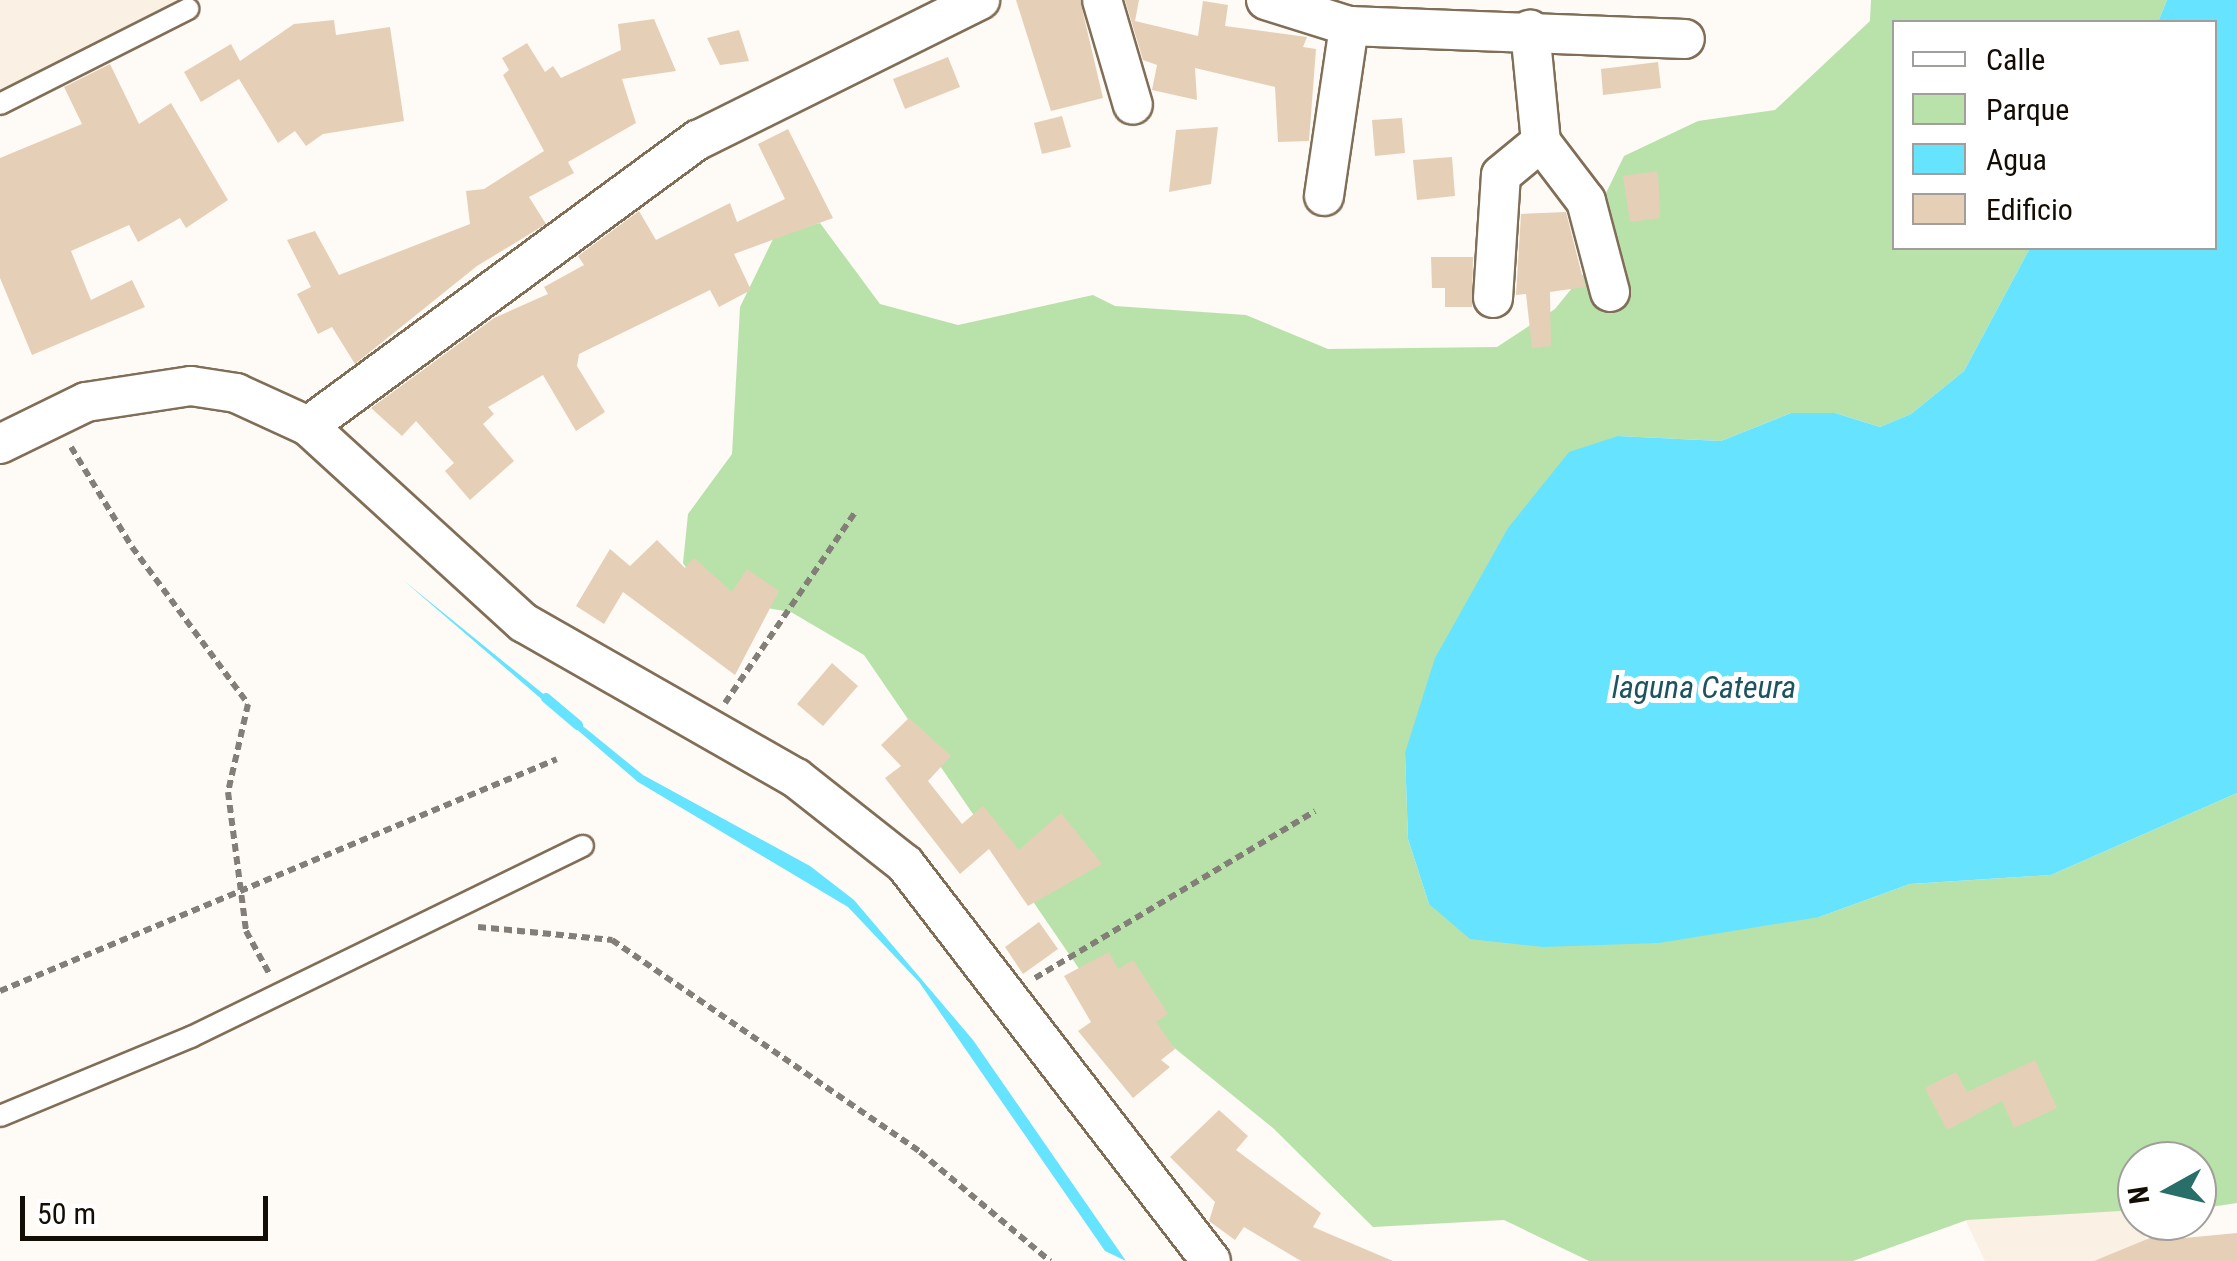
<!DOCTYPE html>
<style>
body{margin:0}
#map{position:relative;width:2237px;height:1261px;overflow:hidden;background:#fefaf5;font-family:"Roboto Condensed",sans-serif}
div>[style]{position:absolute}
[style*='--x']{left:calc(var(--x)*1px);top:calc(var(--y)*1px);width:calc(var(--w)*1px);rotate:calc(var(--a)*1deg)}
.built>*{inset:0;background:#fbf0e4}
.green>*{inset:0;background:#b9e2ab}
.water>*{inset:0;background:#66e3fe}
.stream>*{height:10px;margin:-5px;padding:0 5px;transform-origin:5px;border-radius:5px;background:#66e3fe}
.building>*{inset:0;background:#e5d0b7}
.path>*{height:6px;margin-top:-3px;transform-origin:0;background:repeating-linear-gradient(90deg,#837e77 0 8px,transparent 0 13px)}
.roads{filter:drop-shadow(2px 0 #816e57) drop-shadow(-2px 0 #816e57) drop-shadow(0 2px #816e57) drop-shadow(0 -2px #816e57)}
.service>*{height:20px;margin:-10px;padding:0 10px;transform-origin:10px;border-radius:10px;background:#fff}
.minor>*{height:38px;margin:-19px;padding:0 19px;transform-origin:19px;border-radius:19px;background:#fff}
span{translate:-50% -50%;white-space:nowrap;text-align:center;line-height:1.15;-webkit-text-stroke:10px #fff;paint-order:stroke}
.water-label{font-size:32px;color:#1e545f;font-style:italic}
.legend{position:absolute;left:1892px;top:20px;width:325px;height:230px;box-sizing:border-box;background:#fff;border:2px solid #a19e9b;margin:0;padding:12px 18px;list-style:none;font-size:30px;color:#130d05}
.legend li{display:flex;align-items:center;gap:20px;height:50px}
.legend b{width:50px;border:2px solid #a19e9b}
.north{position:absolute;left:2117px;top:1141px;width:100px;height:100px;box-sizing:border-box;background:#fff;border:2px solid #a19e9b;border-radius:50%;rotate:262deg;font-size:28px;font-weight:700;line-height:40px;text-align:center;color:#130d05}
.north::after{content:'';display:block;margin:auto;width:35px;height:45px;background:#276f68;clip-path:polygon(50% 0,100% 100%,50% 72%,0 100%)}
.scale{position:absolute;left:20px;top:1196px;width:248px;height:45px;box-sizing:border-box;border:5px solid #130d05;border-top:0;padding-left:12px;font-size:30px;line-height:35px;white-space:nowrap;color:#130d05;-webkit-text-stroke:8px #fff;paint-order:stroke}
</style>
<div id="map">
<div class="built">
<div style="clip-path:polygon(0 0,181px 0,0 91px)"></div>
<div style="clip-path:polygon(1914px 1113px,2137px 1202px,2137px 1221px,2158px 1261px,1985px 1261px)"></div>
</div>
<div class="green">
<div style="clip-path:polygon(1871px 0,2167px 0,2158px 22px,1894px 22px,1894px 248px,2030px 248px,1964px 371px,1911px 414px,1880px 427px,1835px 413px,1791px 413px,1721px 441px,1618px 436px,1405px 753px,1408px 839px,1429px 904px,1819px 917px,1910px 884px,2051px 875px,2237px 793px,2237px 1203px,2197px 1209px,2197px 1161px,2137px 1161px,2137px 1210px,1967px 1220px,1853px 1261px,1589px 1261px,1504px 1220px,1373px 1227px,1273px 1128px,1082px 973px,864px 655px,791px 612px,706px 598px,683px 563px,688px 514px,732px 454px,740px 307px,775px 235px,820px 223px,880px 304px,958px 325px,1093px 295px,1115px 306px,1246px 315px,1328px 349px,1497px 347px,1555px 309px,1602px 251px,1606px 193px,1624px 156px,1698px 121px,1775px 110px,1870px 21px)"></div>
</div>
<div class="water">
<div style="clip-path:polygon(2167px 0,2237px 0,2237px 793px,2051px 875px,1910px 884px,1819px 917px,1659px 943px,1543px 947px,1470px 939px,1429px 904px,1408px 839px,1405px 753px,1435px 658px,1508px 528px,1569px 452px,1618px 436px,1721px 441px,1791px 413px,1835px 413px,1880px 427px,1911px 414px,1964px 371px,2030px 248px,2214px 248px,2214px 22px,2158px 22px)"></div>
<div style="clip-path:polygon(403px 580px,643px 775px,810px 866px,854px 900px,973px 1040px,1126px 1261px,1105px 1251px,919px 982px,848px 907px,638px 782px)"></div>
</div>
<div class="stream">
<div style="--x:546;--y:698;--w:42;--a:40.2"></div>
</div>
<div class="building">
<div style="clip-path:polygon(1016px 0,1080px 0,1103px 98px,1051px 111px)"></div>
<div style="clip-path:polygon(1125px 0,1139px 0,1135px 21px,1198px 36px,1203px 1px,1228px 5px,1225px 26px,1307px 37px,1303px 47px,1316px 49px,1309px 141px,1278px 142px,1275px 87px,1195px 68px,1197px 100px,1152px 90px,1157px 65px,1143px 60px)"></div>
<div style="clip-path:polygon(654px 19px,676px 71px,622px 79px,636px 123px,568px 162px,574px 173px,529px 197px,546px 224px,477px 266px,355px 364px,332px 327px,318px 334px,297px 294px,311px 287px,287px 240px,315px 231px,339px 275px,470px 224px,466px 191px,484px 189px,544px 151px,503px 75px,509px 70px,502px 58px,527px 43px,545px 72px,553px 66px,561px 78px,621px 50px,618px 24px)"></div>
<div style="clip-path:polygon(334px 20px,336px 35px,390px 27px,404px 121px,323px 134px,306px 146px,295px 131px,278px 143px,239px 79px,201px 102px,184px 72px,231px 44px,240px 61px,294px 24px)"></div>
<div style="clip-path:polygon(739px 30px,749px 61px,720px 65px,707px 38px)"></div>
<div style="clip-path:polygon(948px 57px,960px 87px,905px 109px,893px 79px)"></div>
<div style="clip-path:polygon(1658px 62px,1661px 88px,1603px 95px,1601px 69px)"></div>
<div style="clip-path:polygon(110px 64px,139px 124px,171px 103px,228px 200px,186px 228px,180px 218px,138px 242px,129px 225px,71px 251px,91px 300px,132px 280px,145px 307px,32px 355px,0 278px,0 158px,82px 124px,64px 87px)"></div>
<div style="clip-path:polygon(1062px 116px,1071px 147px,1042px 154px,1034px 123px)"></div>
<div style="clip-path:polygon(1402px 118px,1405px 153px,1375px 156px,1372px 120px)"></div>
<div style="clip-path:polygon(1218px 127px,1211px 184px,1169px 192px,1176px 130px)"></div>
<div style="clip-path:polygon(788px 129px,833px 218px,734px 254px,751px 290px,719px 307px,710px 290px,579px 354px,577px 366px,605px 412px,576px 431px,543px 375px,488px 407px,494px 414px,483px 424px,514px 461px,470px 500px,445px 471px,454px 463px,416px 421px,402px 436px,371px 408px,494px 318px,548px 294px,544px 287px,584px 265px,578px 256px,639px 211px,656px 240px,730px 203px,737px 222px,785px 199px,758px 144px)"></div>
<div style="clip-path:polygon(1452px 157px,1455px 196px,1417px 200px,1413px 160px)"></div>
<div style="clip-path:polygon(1658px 171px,1660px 218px,1630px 222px,1623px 176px)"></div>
<div style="clip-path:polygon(1566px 212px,1585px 287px,1550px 292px,1551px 346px,1532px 348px,1526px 294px,1516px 295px,1521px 214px)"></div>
<div style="clip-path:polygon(1431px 257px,1473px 257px,1472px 307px,1445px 307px,1445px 288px,1432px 288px)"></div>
<div style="clip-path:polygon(657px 540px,685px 568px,694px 558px,732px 592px,747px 569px,779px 591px,735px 675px,623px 592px,604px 624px,576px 606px,610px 549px,630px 566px)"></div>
<div style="clip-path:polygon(832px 663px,858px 686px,823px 726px,797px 704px)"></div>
<div style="clip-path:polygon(909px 718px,951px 756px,928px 781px,962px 824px,983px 806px,1019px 850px,1061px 813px,1102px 864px,1028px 906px,989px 849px,960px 874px,885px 778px,901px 766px,881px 745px)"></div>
<div style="clip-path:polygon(1039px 922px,1058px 949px,1023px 974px,1005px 947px)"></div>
<div style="clip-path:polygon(1109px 952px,1118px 969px,1133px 960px,1168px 1014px,1156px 1022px,1175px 1049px,1161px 1060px,1170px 1067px,1133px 1098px,1078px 1031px,1091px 1022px,1064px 976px)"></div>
<div style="clip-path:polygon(2035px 1060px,2057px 1108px,2014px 1128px,2002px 1101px,1947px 1130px,1925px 1088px,1956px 1072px,1967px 1092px)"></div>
<div style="clip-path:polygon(1219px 1110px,1248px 1136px,1236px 1150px,1321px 1213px,1313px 1227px,1393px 1261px,1301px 1261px,1244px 1227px,1235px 1240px,1209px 1221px,1215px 1202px,1170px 1157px)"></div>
<div style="clip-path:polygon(2179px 1226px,2184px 1238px,2237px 1233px,2237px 1261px,2094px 1261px)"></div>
</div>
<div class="path">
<div style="--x:71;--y:447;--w:117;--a:58.6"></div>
<div style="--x:132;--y:547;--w:195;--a:53.5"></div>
<div style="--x:248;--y:704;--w:90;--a:102.8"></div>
<div style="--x:228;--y:792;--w:140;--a:82.6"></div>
<div style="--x:246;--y:931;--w:50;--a:61.4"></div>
<div style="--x:725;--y:703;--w:232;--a:-55.7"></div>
<div style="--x:478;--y:927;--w:135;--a:5.5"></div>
<div style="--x:612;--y:940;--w:374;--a:34.5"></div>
<div style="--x:920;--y:1152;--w:170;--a:40"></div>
<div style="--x:1035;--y:978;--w:326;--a:-30.8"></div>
<div style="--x:0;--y:991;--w:603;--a:-22.61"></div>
</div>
<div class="roads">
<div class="service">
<div style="--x:0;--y:104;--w:211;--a:-26.8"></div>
<div style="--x:0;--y:1116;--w:207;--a:-22.5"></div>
<div style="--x:191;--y:1037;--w:436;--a:-26"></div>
</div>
<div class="minor">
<div style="--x:1102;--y:0;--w:109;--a:73.6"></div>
<div style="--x:1266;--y:0;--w:87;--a:17.4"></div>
<div style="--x:1349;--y:26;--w:336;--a:2.2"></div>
<div style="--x:1541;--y:142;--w:74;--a:52.7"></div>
<div style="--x:1586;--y:201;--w:94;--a:75.2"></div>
<div style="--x:1324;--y:196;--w:172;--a:-81.6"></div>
<div style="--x:1493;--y:298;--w:123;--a:-86.3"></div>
<div style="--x:1501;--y:175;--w:52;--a:-39.5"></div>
<div style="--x:1541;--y:142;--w:113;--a:-95.6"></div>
<div style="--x:308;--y:426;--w:484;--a:-36.3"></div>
<div style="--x:698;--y:140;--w:315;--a:-26.4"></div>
<div style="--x:0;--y:444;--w:96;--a:-26"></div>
<div style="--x:86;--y:402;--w:106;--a:-8.7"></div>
<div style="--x:191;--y:386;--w:46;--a:8.8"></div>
<div style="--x:236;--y:393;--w:79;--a:24.6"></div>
<div style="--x:308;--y:426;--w:292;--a:42.4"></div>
<div style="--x:524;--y:623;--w:313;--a:29.7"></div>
<div style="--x:796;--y:778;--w:139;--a:38.3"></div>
<div style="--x:905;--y:864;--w:501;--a:52.38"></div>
</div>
</div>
<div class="water-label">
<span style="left:1704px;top:687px">laguna Cateura</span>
</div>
<ul class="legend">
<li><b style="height:12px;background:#fff"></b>Calle</li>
<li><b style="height:28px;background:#b9e2ab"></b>Parque</li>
<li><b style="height:28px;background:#66e3fe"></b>Agua</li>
<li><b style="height:28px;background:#e5d0b7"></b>Edificio</li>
</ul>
<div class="north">N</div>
<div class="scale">50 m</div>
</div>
